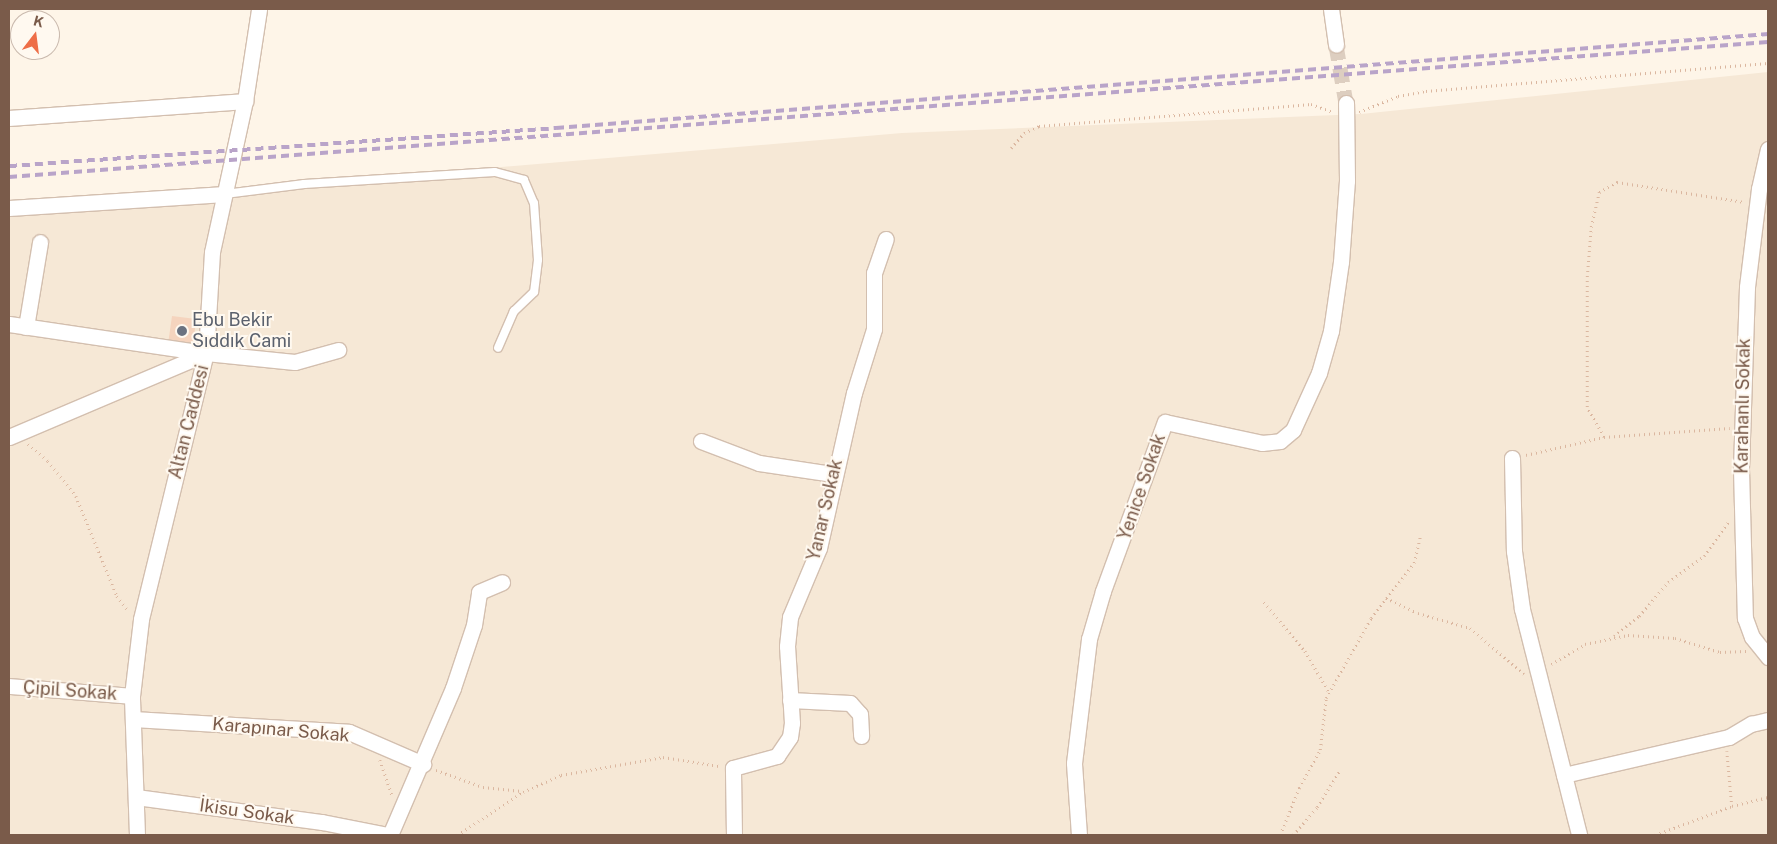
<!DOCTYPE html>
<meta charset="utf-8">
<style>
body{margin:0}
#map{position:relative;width:1777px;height:844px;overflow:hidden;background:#fef5e8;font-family:"Public Sans",sans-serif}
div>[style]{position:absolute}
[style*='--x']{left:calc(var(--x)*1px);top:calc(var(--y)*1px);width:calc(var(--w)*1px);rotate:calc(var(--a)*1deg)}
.residential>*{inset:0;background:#f6e8d6}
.building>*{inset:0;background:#f5d4be}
.street-tunnel>*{height:15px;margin-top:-7.5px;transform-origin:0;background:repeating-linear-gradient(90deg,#ddcec0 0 15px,transparent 0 23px)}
.path>*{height:2.5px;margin-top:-1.25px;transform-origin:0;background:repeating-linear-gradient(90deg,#dbb7a0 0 1px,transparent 0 5px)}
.roads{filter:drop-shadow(1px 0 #d3bfaf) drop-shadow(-1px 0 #d3bfaf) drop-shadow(0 1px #d3bfaf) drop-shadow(0 -1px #d3bfaf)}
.lane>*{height:8px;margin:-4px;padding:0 4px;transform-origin:4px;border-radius:4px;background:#fff}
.street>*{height:15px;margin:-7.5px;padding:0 7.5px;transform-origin:7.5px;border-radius:7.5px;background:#fff}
.rail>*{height:4px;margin-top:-2px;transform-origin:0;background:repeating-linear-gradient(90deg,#b9a4c9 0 8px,transparent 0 13px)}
.dots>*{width:14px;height:14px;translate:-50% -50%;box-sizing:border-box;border:2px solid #fff9f0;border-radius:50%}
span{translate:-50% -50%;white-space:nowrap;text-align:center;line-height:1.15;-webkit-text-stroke:4px #fff9f0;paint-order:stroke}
.worship-label{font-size:18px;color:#5b616d}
.left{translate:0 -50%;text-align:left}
.street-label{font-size:18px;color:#7a5b4a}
.frame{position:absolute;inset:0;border:10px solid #7a5b4a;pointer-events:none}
.north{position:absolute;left:10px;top:10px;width:50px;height:50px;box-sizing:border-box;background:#fff9f0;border:1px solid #cabaae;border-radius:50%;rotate:15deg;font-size:14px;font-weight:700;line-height:20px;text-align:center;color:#7a5b4a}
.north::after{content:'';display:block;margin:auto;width:18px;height:22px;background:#ee6e47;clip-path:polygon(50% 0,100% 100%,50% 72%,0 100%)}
</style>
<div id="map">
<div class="residential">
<div style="clip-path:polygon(1768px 72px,1768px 835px,9px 835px,9px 209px,902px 133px,1361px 114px)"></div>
</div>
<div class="building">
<div style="clip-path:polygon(172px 316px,196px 319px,193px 347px,168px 344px)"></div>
</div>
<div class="street-tunnel">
<div style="--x:1336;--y:45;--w:59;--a:80.2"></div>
</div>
<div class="path">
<div style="--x:1359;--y:112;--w:42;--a:-22.3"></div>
<div style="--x:1398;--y:96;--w:28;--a:-10"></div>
<div style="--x:1426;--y:91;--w:343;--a:-4.7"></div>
<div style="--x:1011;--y:148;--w:20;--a:-49"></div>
<div style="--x:1024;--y:133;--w:17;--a:-25"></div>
<div style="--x:1039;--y:126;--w:273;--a:-4.6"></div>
<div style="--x:1311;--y:104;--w:23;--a:20"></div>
<div style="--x:1604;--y:437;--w:34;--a:-120"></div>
<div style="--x:1587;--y:407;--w:130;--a:-90"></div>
<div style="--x:1587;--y:277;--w:50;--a:-85.4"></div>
<div style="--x:1591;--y:227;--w:36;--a:-77"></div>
<div style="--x:1599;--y:192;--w:21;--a:-29"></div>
<div style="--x:1617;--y:182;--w:129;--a:8.9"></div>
<div style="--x:28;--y:444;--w:26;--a:40"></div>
<div style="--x:48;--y:461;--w:45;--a:51.3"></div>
<div style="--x:76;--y:496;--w:108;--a:67.7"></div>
<div style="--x:117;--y:596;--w:18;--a:52"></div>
<div style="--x:1526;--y:455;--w:80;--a:-13"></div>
<div style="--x:1604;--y:437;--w:126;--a:-4.1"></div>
<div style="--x:1386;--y:598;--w:35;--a:25"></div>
<div style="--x:1418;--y:613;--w:54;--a:16.1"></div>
<div style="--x:1470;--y:628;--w:71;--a:40.4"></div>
<div style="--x:1264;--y:602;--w:64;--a:50.1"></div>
<div style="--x:1305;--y:651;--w:48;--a:59.7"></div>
<div style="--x:1614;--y:636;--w:32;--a:-39"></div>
<div style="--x:1639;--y:616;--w:45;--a:-49.5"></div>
<div style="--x:1668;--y:582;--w:44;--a:-35.8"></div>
<div style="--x:1704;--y:556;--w:43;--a:-54.5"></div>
<div style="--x:1551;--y:664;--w:39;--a:-30"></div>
<div style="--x:1585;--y:644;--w:44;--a:-11.8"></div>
<div style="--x:1628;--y:635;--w:47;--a:3.7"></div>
<div style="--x:1675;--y:638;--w:47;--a:17.3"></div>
<div style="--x:1720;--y:652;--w:26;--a:-2"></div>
<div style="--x:1727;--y:751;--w:55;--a:84.8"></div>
<div style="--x:380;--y:760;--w:37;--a:71"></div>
<div style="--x:436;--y:770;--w:50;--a:19.9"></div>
<div style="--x:483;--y:787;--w:39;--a:6"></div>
<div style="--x:457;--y:835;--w:79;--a:-33.1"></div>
<div style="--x:523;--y:792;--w:42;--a:-24.1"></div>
<div style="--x:561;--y:775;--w:104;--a:-10"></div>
<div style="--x:663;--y:757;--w:57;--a:9.1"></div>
<div style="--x:1280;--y:835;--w:51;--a:-68"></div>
<div style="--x:1299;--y:788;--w:43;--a:-61.1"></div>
<div style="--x:1320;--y:750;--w:52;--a:-83.4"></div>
<div style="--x:1326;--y:698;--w:92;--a:-60.6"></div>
<div style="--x:1371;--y:618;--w:70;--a:-52"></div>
<div style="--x:1414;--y:563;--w:27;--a:-77"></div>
<div style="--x:1293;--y:835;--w:37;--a:-49"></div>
<div style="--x:1317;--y:807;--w:44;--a:-58.1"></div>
<div style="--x:1655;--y:835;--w:82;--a:-20.6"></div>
<div style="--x:1732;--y:806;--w:37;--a:-14"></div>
</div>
<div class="roads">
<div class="lane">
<div style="--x:225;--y:194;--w:80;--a:-7.2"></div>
<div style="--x:304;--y:184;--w:191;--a:-3.6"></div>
<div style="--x:495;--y:172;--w:30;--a:15"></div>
<div style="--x:524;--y:180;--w:25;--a:67"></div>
<div style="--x:534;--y:203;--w:57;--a:86"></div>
<div style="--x:538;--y:260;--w:32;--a:97"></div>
<div style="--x:534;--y:292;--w:28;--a:136"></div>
<div style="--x:514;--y:311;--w:40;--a:113.4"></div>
</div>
<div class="street">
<div style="--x:1331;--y:9;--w:36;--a:82"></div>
<div style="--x:9;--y:118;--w:237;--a:-4.1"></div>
<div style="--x:1768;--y:149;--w:41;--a:102.7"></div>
<div style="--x:1759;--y:189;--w:99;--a:97"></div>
<div style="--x:1747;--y:287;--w:182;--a:91.9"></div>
<div style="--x:1741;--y:469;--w:149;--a:88.5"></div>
<div style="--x:1745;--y:618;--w:20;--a:70"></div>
<div style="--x:1752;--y:637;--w:26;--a:51"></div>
<div style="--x:9;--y:208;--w:216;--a:-3.7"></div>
<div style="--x:9;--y:324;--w:199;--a:8.4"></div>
<div style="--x:206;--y:353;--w:89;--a:5.8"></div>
<div style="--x:295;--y:362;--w:45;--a:-15.6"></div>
<div style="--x:26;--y:327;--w:86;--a:-80.6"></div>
<div style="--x:9;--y:437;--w:213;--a:-23"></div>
<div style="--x:701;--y:441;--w:62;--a:20.8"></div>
<div style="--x:759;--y:463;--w:75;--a:8.5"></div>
<div style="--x:1512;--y:458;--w:93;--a:88.8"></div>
<div style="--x:1514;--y:551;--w:59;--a:82.1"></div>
<div style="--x:1522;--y:609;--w:233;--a:75.8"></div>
<div style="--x:9;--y:686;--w:123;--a:4.6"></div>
<div style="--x:790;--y:700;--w:60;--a:2.9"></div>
<div style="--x:850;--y:703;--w:15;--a:48"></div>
<div style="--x:860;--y:714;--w:22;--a:87"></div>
<div style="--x:133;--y:719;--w:216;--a:3.4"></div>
<div style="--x:349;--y:732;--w:81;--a:23.4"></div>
<div style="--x:1564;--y:775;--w:169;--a:-13"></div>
<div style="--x:1729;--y:737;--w:26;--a:-31"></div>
<div style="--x:1751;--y:724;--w:17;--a:-13"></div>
<div style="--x:136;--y:797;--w:188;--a:7.7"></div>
<div style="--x:322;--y:822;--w:66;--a:11.3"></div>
<div style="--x:137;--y:835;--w:139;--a:-92.1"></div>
<div style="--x:132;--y:696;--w:78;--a:-83.3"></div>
<div style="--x:141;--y:619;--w:274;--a:-76.3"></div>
<div style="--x:206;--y:353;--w:101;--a:-86.6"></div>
<div style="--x:212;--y:252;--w:155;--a:-77.7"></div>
<div style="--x:245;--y:101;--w:93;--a:-81.3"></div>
<div style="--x:390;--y:835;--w:160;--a:-66.8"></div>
<div style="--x:453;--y:688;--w:66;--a:-71.6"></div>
<div style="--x:474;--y:625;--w:33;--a:-81"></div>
<div style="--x:479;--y:592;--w:25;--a:-23"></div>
<div style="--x:734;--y:835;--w:67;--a:-90.9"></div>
<div style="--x:733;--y:768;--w:46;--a:-15.3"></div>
<div style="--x:777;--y:756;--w:23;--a:-56"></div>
<div style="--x:790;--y:737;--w:14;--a:-82"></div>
<div style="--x:792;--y:723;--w:77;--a:-93.7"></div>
<div style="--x:787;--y:646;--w:29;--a:-84"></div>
<div style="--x:790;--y:617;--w:75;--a:-67.2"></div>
<div style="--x:819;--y:548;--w:159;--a:-77.3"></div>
<div style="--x:854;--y:393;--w:67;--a:-72.6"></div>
<div style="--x:874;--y:329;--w:56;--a:-90"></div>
<div style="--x:874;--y:273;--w:36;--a:-71"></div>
<div style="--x:1079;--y:835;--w:72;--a:-94"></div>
<div style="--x:1074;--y:763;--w:125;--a:-83.1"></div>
<div style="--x:1089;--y:639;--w:50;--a:-73.7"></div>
<div style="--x:1103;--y:591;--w:180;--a:-69.9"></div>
<div style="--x:1165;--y:422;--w:99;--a:12.2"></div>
<div style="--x:1262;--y:443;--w:18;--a:-6"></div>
<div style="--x:1280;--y:441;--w:17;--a:-40"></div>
<div style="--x:1293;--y:430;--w:63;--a:-65.5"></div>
<div style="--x:1319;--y:373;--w:44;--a:-74.1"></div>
<div style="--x:1331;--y:331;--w:70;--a:-81.8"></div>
<div style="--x:1341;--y:262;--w:81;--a:-85.8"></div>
<div style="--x:1347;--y:181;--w:78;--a:-90.7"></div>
</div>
</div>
<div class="rail">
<div style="--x:9;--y:166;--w:548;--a:-3.97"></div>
<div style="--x:556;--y:128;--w:1216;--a:-4.43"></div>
<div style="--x:9;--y:177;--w:1764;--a:-4.39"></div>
</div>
<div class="dots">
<div style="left:182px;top:331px;background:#6b7280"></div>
</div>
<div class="worship-label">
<span class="left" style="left:192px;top:331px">Ebu Bekir<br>Sıddık Cami</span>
</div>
<div class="street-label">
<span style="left:1743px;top:406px;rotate:-89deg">Karahanlı Sokak</span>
<span style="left:189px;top:422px;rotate:-76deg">Altan Caddesi</span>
<span style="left:1142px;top:487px;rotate:-71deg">Yenice Sokak</span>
<span style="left:825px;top:510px;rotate:-77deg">Yanar Sokak</span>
<span style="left:70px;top:691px;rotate:4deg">Çipil Sokak</span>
<span style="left:281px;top:730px;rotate:5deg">Karapınar Sokak</span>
<span style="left:247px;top:812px;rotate:8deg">İkisu Sokak</span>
</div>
<div class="frame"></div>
<div class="north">K</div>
</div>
